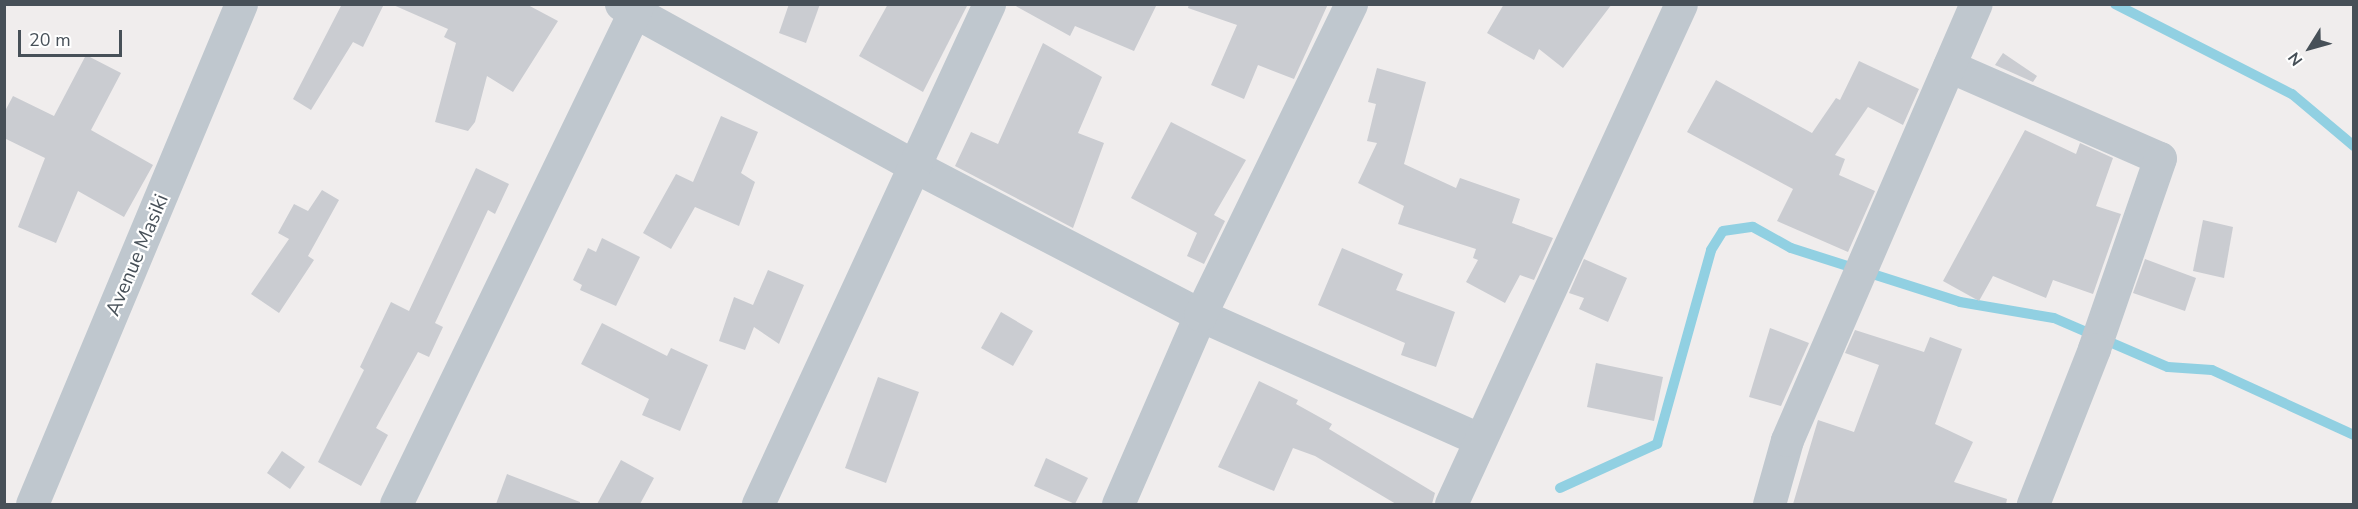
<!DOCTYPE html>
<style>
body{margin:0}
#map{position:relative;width:2358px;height:509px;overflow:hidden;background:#f0eded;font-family:"Nunito Sans",sans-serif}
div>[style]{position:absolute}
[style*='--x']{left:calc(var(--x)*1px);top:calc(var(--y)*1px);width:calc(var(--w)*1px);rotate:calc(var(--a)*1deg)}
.stream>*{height:10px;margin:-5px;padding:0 5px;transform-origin:5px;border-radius:5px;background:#91d0e2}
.building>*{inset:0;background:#caccd1}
.minor>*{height:33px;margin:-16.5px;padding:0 16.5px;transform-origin:16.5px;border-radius:16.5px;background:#bfc7ce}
span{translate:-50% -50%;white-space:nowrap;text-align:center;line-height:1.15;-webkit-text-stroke:4.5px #fff;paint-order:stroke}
.street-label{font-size:20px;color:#475058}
.frame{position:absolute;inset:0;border:6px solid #475058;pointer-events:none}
.north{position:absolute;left:2280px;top:18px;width:60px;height:60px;-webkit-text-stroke:4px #fff;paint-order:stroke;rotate:233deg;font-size:16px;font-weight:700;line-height:24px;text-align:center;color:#475058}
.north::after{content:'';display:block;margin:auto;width:21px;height:27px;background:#475058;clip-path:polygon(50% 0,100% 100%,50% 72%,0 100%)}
.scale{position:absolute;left:18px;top:30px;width:104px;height:27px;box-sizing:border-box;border:3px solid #475058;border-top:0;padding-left:8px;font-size:18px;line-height:21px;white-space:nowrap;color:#475058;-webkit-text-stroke:4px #fff;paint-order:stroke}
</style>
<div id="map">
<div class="stream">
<div style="--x:2115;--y:4;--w:199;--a:27"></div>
<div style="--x:2292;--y:94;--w:81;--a:40"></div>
<div style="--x:1560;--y:488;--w:107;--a:-24.4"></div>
<div style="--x:1657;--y:444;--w:201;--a:-74.4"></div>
<div style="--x:1711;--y:250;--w:22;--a:-58"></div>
<div style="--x:1723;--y:231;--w:30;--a:-8"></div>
<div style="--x:1753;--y:227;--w:43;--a:28.9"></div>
<div style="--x:1791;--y:248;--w:177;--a:17.7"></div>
<div style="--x:1960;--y:302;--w:95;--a:9.7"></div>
<div style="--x:2054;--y:318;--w:124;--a:23.3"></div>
<div style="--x:2168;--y:367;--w:44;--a:3.9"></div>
<div style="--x:2212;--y:370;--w:156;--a:24.6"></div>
</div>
<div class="building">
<div style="clip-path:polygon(342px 4px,384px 4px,363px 47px,353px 42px,311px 110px,293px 99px)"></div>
<div style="clip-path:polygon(391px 4px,526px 4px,558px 21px,513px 92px,487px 76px,475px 122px,468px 131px,435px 122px,456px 43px,444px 37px,448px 29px)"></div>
<div style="clip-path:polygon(789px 4px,820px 4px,806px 43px,779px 33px)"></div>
<div style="clip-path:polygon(888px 4px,968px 4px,923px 92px,859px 56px)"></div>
<div style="clip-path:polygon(1012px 4px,1157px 4px,1134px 51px,1075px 26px,1070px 36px)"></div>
<div style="clip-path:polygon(1189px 4px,1328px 4px,1294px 79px,1258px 65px,1244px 99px,1211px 85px,1237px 25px,1188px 8px)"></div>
<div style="clip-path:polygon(1504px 4px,1612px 4px,1563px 68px,1539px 49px,1534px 60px,1487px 33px)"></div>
<div style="clip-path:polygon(1043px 43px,1102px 77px,1078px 133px,1104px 143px,1073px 228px,955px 166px,971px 132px,998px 144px)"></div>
<div style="clip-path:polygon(2003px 53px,2037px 76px,2033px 82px,1995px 65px)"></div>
<div style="clip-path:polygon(86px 55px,121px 73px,91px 130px,153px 165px,124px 217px,78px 191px,56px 243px,18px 227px,45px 158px,4px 138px,4px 113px,13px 96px,54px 116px)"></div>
<div style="clip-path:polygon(1859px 61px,1919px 89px,1903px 125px,1868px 107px,1835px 155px,1845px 159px,1839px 175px,1875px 191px,1848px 252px,1777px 221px,1793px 189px,1687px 132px,1716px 80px,1812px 133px,1836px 98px,1840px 100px)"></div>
<div style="clip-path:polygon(1377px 68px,1426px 82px,1404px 164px,1456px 188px,1460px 178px,1520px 199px,1512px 223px,1553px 238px,1534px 280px,1520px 275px,1505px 303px,1466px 282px,1478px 260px,1473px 258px,1476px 249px,1398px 224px,1404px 206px,1358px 183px,1377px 143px,1367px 141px,1376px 104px,1368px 102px)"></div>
<div style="clip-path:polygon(721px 116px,758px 132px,741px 173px,755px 182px,739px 226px,695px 207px,671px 249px,643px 233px,676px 174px,693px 182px)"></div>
<div style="clip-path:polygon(1171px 122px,1246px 160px,1214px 215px,1225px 221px,1204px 264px,1187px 256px,1197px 233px,1131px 198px)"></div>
<div style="clip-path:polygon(2025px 130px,2076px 154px,2080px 143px,2113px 158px,2096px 206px,2121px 214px,2093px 294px,2053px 280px,2046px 298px,1993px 276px,1979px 301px,1943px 281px)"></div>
<div style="clip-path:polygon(476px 168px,509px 184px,495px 214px,488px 210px,435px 323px,443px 327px,429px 357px,418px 352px,376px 428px,388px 435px,361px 486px,318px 462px,364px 370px,360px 367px,391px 302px,409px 311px)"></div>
<div style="clip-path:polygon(322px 190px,339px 200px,308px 256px,314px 260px,279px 313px,251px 294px,289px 239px,278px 233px,294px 204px,308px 211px)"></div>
<div style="clip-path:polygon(2203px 220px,2233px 227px,2224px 278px,2193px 271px)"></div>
<div style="clip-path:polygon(602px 238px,640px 257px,616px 306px,580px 290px,582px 285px,573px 280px,588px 248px,596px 252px)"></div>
<div style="clip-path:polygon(1342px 248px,1403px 274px,1396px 290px,1455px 312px,1436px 367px,1401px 355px,1405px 343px,1318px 305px)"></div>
<div style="clip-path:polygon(1584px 259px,1627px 278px,1608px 322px,1579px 309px,1584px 298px,1569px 293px)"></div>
<div style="clip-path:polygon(2145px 259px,2196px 278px,2185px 311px,2133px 293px)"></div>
<div style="clip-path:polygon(768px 270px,804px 285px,779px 344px,754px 327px,745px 350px,719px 341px,734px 297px,753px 305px)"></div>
<div style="clip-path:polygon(1001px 312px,1033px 331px,1013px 366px,981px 348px)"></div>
<div style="clip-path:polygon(602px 323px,667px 356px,671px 348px,708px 365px,680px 431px,642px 415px,649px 399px,581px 364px)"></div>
<div style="clip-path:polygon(1770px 328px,1809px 343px,1781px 406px,1749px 397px)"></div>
<div style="clip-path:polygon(1855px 330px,1924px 352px,1930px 337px,1962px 349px,1935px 424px,1973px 442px,1954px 482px,2007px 499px,2006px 504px,1793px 504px,1818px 420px,1854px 432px,1879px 365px,1845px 353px)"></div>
<div style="clip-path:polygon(1596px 363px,1663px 377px,1654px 421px,1587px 407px)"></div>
<div style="clip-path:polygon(878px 377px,919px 392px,886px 483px,845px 468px)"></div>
<div style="clip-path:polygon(1259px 381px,1298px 400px,1296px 404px,1332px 424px,1329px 429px,1435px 493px,1432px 504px,1396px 504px,1315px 456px,1293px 448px,1274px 491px,1218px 467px)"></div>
<div style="clip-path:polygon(282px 451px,305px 467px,290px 489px,267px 473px)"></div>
<div style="clip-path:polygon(1046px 458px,1088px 478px,1075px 504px,1034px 486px)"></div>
<div style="clip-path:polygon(621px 460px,654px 478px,640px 504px,597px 504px)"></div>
<div style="clip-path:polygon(507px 474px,580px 502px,580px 504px,496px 504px)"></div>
</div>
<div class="minor">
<div style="--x:621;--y:4;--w:337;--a:28.9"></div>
<div style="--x:916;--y:167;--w:320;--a:27.5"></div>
<div style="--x:1200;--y:315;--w:304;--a:24"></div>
<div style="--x:1949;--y:66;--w:230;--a:23.6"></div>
<div style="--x:2160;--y:158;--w:202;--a:109.1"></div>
<div style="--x:2094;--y:349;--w:167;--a:111.5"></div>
<div style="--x:32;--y:504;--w:542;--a:-67.32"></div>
<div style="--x:396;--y:504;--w:555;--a:-64.17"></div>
<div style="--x:758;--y:504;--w:551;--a:-65.2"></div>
<div style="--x:1118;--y:504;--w:206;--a:-66.5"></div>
<div style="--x:1200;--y:315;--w:346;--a:-64.1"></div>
<div style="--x:1451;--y:504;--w:550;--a:-65.3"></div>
<div style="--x:1769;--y:504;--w:66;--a:-74.3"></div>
<div style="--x:1787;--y:440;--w:475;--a:-66.6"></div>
</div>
<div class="street-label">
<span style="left:137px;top:255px;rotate:-67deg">Avenue Masiki</span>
</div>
<div class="frame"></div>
<div class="north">N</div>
<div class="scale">20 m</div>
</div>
